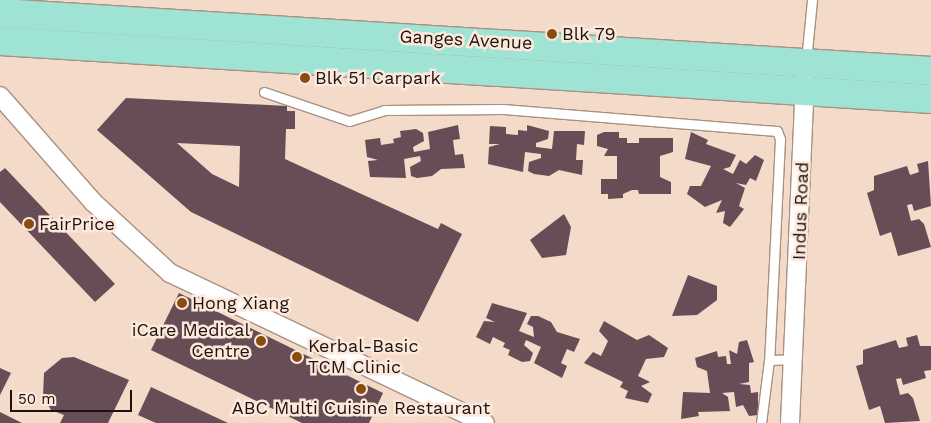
<!DOCTYPE html>
<style>
body{margin:0}
#map{position:relative;width:931px;height:423px;overflow:hidden;background:#f3dac9;font-family:"Work Sans",sans-serif}
div>[style]{position:absolute}
[style*='--x']{left:calc(var(--x)*1px);top:calc(var(--y)*1px);width:calc(var(--w)*1px);rotate:calc(var(--a)*1deg)}
.building>*{inset:0;background:#664d56}
.roads{filter:drop-shadow(1px 0 #a89181) drop-shadow(-1px 0 #a89181) drop-shadow(0 1px #a89181) drop-shadow(0 -1px #a89181)}
.service>*{height:9px;margin:-4.5px;padding:0 4.5px;transform-origin:4.5px;border-radius:4.5px;background:#fff}
.minor>*{height:18px;margin:-9px;padding:0 9px;transform-origin:9px;border-radius:9px;background:#fff}
.primary>*{height:28px;margin:-14px;padding:0 14px;transform-origin:14px;border-radius:14px;background:#9fe3d4}
.dots>*{width:14px;height:14px;translate:-50% -50%;box-sizing:border-box;border:2px solid #fde8db;border-radius:50%}
span{translate:-50% -50%;white-space:nowrap;text-align:center;line-height:1.15;-webkit-text-stroke:5px #fde8db;paint-order:stroke}
.poi-label{font-size:18px;color:#1b130d}
.left{translate:0 -50%;text-align:left}
.right{translate:-100% -50%;text-align:right}
.street-label{font-size:18px;color:#1b130d}
.scale{position:absolute;left:10px;top:390px;width:122px;height:22px;box-sizing:border-box;border:2px solid #1b130d;border-top:0;padding-left:6px;font-size:15px;line-height:18px;white-space:nowrap;color:#1b130d;-webkit-text-stroke:4px #fde8db;paint-order:stroke}
</style>
<div id="map">
<div class="building">
<div style="clip-path:polygon(evenodd,126px 98px,287px 106px,287px 111px,295px 111px,295px 129px,286px 129px,285px 159px,438px 229px,441px 223px,462px 234px,418px 322px,191px 212px,97px 130px,126px 98px,177px 143px,240px 146px,239px 187px,212px 174px,177px 143px)"></div>
<div style="clip-path:polygon(458px 125px,460px 139px,453px 140px,455px 155px,463px 154px,465px 168px,441px 169px,432px 176px,417px 178px,411px 176px,410px 167px,421px 161px,420px 156px,404px 159px,406px 178px,370px 177px,368px 161px,378px 160px,367px 157px,365px 140px,380px 138px,381px 145px,394px 143px,393px 139px,401px 137px,400px 131px,416px 129px,423px 133px,424px 141px,413px 147px,414px 152px,430px 149px,428px 132px)"></div>
<div style="clip-path:polygon(527px 125px,549px 131px,548px 139px,536px 143px,536px 147px,552px 149px,554px 131px,585px 131px,584px 145px,577px 144px,576px 160px,583px 160px,582px 175px,559px 170px,549px 176px,534px 174px,528px 171px,529px 162px,541px 158px,541px 154px,525px 152px,523px 172px,488px 164px,489px 147px,500px 144px,489px 144px,490px 126px,506px 127px,506px 134px,518px 135px,518px 130px,527px 131px)"></div>
<div style="clip-path:polygon(604px 132px,619px 132px,619px 138px,627px 138px,627px 143px,639px 143px,639px 138px,673px 138px,673px 152px,660px 156px,660px 177px,671px 182px,671px 194px,639px 194px,638px 190px,632px 190px,623px 194px,623px 198px,608px 199px,608px 194px,601px 194px,601px 179px,617px 179px,617px 156px,604px 156px,608px 149px,597px 146px,597px 135px)"></div>
<div style="clip-path:polygon(691px 132px,708px 140px,706px 144px,736px 155px,730px 167px,723px 169px,733px 174px,740px 160px,746px 164px,755px 155px,764px 160px,756px 181px,750px 178px,746px 185px,736px 183px,745px 188px,739px 206px,744px 209px,730px 227px,723px 223px,725px 211px,716px 213px,722px 200px,705px 207px,687px 194px,690px 186px,701px 186px,711px 166px,685px 159px)"></div>
<div style="clip-path:polygon(928px 161px,931px 206px,914px 211px,912px 204px,907px 205px,911px 221px,919px 219px,924px 224px,931px 247px,898px 256px,891px 232px,880px 236px,867px 193px,874px 190px,874px 176px,907px 166px,910px 175px,919px 172px,917px 164px)"></div>
<div style="clip-path:polygon(5px 168px,115px 284px,95px 302px,0 202px,0 172px)"></div>
<div style="clip-path:polygon(564px 214px,571px 227px,566px 255px,542px 258px,530px 240px)"></div>
<div style="clip-path:polygon(688px 275px,717px 286px,717px 300px,697px 315px,672px 316px)"></div>
<div style="clip-path:polygon(179px 293px,383px 393px,369px 423px,302px 423px,151px 350px)"></div>
<div style="clip-path:polygon(492px 303px,527px 313px,519px 331px,534px 337px,533px 327px,527px 324px,531px 316px,538px 316px,551px 322px,557px 332px,580px 339px,574px 352px,567px 349px,561px 363px,567px 366px,562px 378px,534px 363px,541px 347px,526px 340px,524px 345px,533px 353px,530px 361px,522px 362px,508px 355px,510px 350px,503px 347px,505px 343px,493px 337px,490px 344px,476px 337px,484px 321px,495px 322px,486px 318px)"></div>
<div style="clip-path:polygon(604px 321px,637px 340px,649px 335px,668px 348px,664px 357px,646px 359px,638px 376px,650px 382px,641px 386px,652px 394px,648px 403px,625px 398px,628px 391px,620px 387px,623px 382px,584px 363px,593px 352px,601px 356px,608px 341px,599px 331px)"></div>
<div style="clip-path:polygon(917px 335px,920px 346px,931px 346px,931px 370px,924px 371px,926px 378px,903px 385px,901px 378px,896px 379px,900px 395px,908px 393px,913px 398px,920px 421px,885px 423px,880px 406px,869px 410px,856px 366px,863px 364px,863px 350px,896px 340px,899px 348px,908px 346px,906px 338px)"></div>
<div style="clip-path:polygon(747px 340px,754px 362px,749px 363px,749px 382px,739px 384px,750px 385px,751px 393px,758px 392px,758px 415px,749px 416px,743px 405px,736px 407px,734px 392px,722px 393px,728px 397px,730px 411px,698px 412px,699px 416px,681px 419px,683px 392px,710px 393px,707px 371px,697px 367px,695px 358px,717px 351px,718px 357px,726px 356px,727px 364px,731px 364px,729px 350px,737px 354px,739px 342px)"></div>
<div style="clip-path:polygon(74px 357px,129px 380px,108px 423px,60px 423px,64px 415px,51px 410px,43px 396px,44px 373px,62px 358px)"></div>
<div style="clip-path:polygon(0 368px,11px 373px,0 395px)"></div>
<div style="clip-path:polygon(151px 387px,228px 423px,156px 423px,138px 415px)"></div>
<div style="clip-path:polygon(0 412px,22px 423px,0 423px)"></div>
</div>
<div class="roads">
<div class="service">
<div style="--x:806;--y:61;--w:61;--a:-84.4"></div>
<div style="--x:264;--y:92;--w:90;--a:18.8"></div>
<div style="--x:349;--y:121;--w:37;--a:-17"></div>
<div style="--x:384;--y:110;--w:119;--a:-0.5"></div>
<div style="--x:503;--y:109;--w:275;--a:4.6"></div>
<div style="--x:777;--y:131;--w:9;--a:69"></div>
<div style="--x:780;--y:139;--w:221;--a:92.8"></div>
<div style="--x:769;--y:360;--w:64;--a:97.2"></div>
<div style="--x:769;--y:360;--w:25;--a:-2"></div>
</div>
<div class="minor">
<div style="--x:0;--y:96;--w:141;--a:48.7"></div>
<div style="--x:93;--y:202;--w:105;--a:42.7"></div>
<div style="--x:170;--y:273;--w:349;--a:25.5"></div>
<div style="--x:790;--y:423;--w:341;--a:-87.5"></div>
</div>
<div class="primary">
<div style="--x:0;--y:13;--w:933;--a:3.56"></div>
<div style="--x:0;--y:41;--w:933;--a:3.56"></div>
</div>
</div>
<div class="dots">
<div style="left:552px;top:34px;background:#8a4b10"></div>
<div style="left:305px;top:78px;background:#8a4b10"></div>
<div style="left:29px;top:224px;background:#8a4b10"></div>
<div style="left:182px;top:303px;background:#8a4b10"></div>
<div style="left:261px;top:341px;background:#8a4b10"></div>
<div style="left:297px;top:357px;background:#8a4b10"></div>
<div style="left:361px;top:389px;background:#8a4b10"></div>
</div>
<div class="poi-label">
<span class="left" style="left:562px;top:34px">Blk 79</span>
<span class="left" style="left:315px;top:78px">Blk 51 Carpark</span>
<span class="left" style="left:39px;top:224px">FairPrice</span>
<span class="left" style="left:192px;top:303px">Hong Xiang</span>
<span class="right" style="left:250px;top:341px">iCare Medical<br>Centre</span>
<span class="left" style="left:308px;top:357px">Kerbal-Basic<br>TCM Clinic</span>
<span style="left:361px;top:408px">ABC Multi Cuisine Restaurant</span>
</div>
<div class="street-label">
<span style="left:466px;top:40px;rotate:3deg">Ganges Avenue</span>
<span style="left:801px;top:211px;rotate:-88deg">Indus Road</span>
</div>
<div class="scale">50 m</div>
</div>
